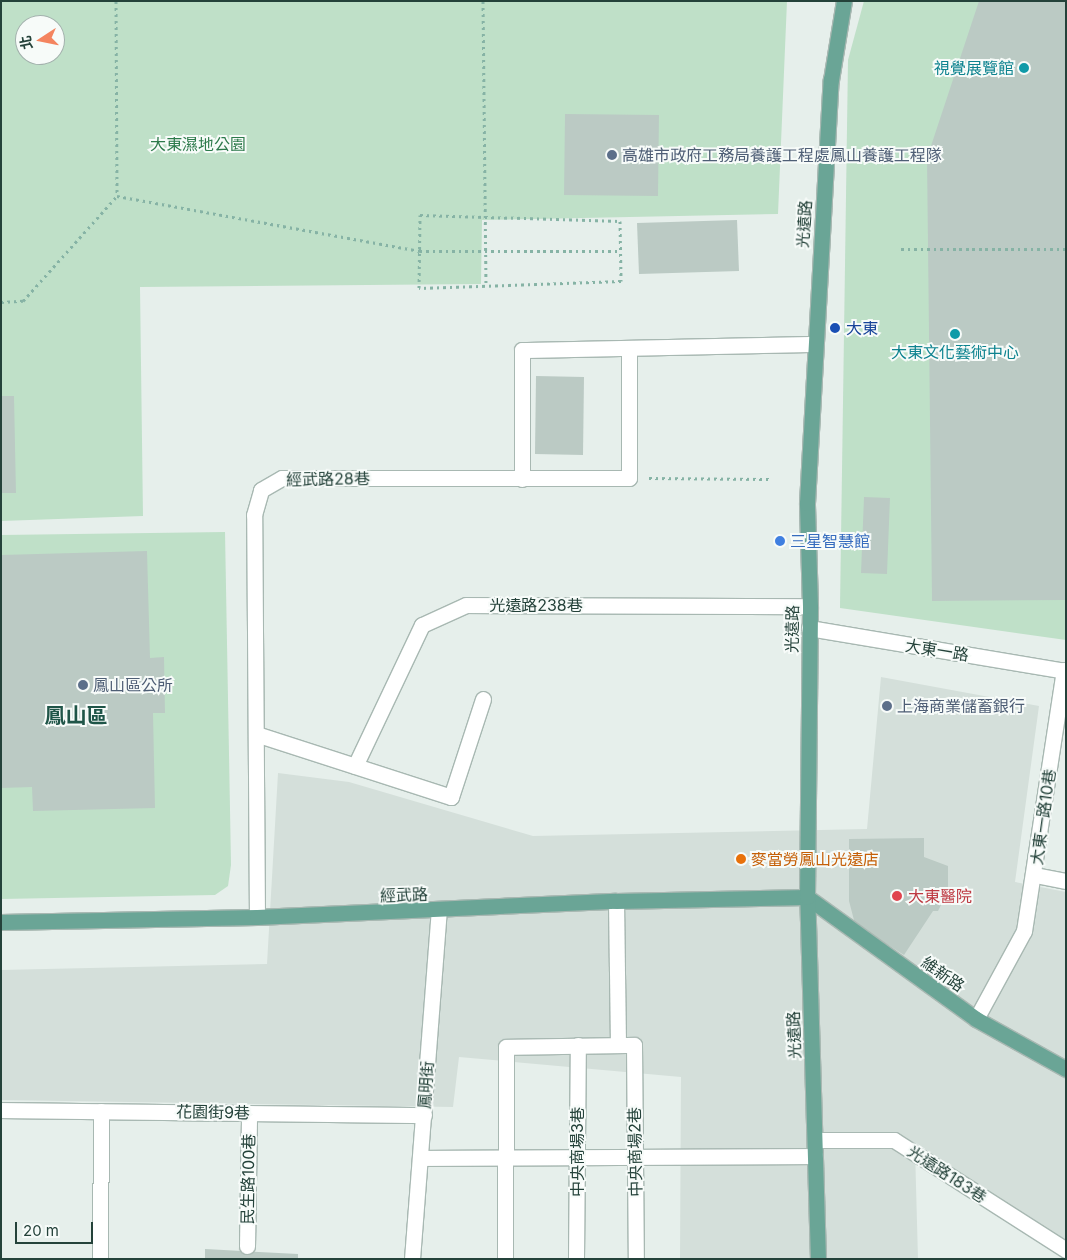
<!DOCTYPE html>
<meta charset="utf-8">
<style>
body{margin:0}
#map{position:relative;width:1067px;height:1260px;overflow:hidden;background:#e6efeb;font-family:Inter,"Noto Sans TC",sans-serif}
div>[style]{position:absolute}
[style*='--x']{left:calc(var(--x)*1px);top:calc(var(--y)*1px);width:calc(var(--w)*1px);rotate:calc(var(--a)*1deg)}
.built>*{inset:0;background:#d4dfda}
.green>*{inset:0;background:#bfe0c8}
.building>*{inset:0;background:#bbcac4}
.path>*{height:3px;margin-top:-1.5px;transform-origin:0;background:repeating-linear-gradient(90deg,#86b3a5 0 2.5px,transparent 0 6.5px)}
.roads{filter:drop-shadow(1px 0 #a8b8b2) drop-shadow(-1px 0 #a8b8b2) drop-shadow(0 1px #a8b8b2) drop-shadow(0 -1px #a8b8b2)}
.minor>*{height:15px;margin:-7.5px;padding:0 7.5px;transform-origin:7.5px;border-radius:7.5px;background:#fff}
.major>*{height:15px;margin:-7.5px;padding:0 7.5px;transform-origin:7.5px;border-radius:7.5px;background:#6aa596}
.dots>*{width:14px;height:14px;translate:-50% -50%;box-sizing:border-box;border:2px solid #f7fbf9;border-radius:50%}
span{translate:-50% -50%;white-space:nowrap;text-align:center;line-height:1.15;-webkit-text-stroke:4px #f7fbf9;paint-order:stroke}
.culture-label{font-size:16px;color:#0d838f}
.right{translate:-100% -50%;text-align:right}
.park-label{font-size:16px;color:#2d7a4b}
.service-label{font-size:16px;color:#4e5e75}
.left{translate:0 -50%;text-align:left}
.street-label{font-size:16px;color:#24423a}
.transit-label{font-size:16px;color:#164399}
.shop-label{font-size:16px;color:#366cbe}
.food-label{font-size:16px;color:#c56008}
.health-label{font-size:16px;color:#be3a42}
.district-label{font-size:21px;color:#1f5548;font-weight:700}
.frame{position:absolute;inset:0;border:2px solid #24423a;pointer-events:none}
.north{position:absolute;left:15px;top:15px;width:50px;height:50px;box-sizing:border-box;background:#f7fbf9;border:1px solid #a3b1ad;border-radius:50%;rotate:259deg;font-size:14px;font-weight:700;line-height:20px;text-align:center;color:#24423a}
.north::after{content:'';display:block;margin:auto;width:18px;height:22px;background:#f4845f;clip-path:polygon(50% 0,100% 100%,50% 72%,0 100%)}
.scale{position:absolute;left:15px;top:1222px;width:78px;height:22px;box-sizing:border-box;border:2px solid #24423a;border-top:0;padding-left:6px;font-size:15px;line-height:18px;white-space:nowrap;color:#24423a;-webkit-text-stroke:4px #f7fbf9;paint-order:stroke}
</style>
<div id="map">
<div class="built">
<div style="clip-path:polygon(881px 677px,1039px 706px,1015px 882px,1066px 892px,1066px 1245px,915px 1149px,918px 1259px,680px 1259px,681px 1077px,459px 1057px,453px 1107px,1px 1100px,1px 970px,267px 964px,278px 773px,349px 782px,533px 836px,867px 829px)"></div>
</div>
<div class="green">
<div style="clip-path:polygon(evenodd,1px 1px,787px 1px,778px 214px,482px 220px,481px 284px,140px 287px,143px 516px,1px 521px,1px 1px,25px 25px,55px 25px,55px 55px,25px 55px,25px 25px)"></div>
<div style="clip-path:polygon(864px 1px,1066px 1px,1066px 640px,840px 608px,848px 60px)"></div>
<div style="clip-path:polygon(225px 532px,231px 865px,228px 886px,215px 895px,1px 899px,1px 535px)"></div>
</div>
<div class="building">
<div style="clip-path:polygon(979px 1px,1066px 1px,1066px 600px,932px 601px,927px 158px)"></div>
<div style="clip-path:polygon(565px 114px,659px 115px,658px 196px,564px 195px)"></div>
<div style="clip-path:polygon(737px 220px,739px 271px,639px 274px,637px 223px)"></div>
<div style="clip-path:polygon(536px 376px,584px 377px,583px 455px,535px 454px)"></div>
<div style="clip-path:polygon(1px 396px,14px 396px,16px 493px,1px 493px)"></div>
<div style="clip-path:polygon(864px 497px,890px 498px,887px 574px,861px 573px)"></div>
<div style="clip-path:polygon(147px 551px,150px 658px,164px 657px,165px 713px,153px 713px,155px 808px,33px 811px,32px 787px,1px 788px,1px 555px)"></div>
<div style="clip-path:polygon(924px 838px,924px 857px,948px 866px,948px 891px,938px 911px,933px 911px,904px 955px,855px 924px,849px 901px,849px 839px)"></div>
<div style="clip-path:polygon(205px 1249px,298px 1254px,298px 1259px,205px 1259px)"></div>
</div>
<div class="path">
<div style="--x:116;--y:1;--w:195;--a:89.7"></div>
<div style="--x:483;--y:1;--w:284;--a:89.4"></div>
<div style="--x:420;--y:215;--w:200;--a:1.7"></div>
<div style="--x:620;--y:221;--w:60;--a:89"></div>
<div style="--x:621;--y:281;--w:202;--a:178"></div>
<div style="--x:419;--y:288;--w:73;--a:-89.2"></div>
<div style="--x:901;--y:249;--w:165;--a:0"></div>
<div style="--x:1;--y:302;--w:22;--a:-3"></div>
<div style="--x:23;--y:301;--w:141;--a:-48.2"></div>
<div style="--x:117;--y:196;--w:308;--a:10.3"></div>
<div style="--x:420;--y:251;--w:200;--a:0"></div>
<div style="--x:649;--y:478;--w:120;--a:0.5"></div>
</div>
<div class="roads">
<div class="minor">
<div style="--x:522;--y:479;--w:129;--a:-90"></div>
<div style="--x:522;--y:350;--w:292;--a:-1.2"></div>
<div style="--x:809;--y:628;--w:261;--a:9.5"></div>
<div style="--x:256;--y:734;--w:205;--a:17.9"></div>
<div style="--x:451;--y:797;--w:103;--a:-71.9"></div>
<div style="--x:355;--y:766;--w:156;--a:-64.6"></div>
<div style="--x:422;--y:625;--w:48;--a:-24.4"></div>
<div style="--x:466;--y:605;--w:344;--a:0.2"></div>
<div style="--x:1035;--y:875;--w:32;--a:11"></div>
<div style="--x:616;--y:901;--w:144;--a:89.2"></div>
<div style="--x:257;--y:917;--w:402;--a:-90.4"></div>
<div style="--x:254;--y:515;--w:26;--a:-74"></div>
<div style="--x:261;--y:490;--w:24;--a:-30"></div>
<div style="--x:282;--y:478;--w:347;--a:0"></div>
<div style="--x:629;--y:478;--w:128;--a:-90"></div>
<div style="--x:976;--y:1019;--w:100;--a:-61.4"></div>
<div style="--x:1024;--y:931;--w:264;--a:-81.3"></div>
<div style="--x:1;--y:1110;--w:423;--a:0.7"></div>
<div style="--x:815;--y:1140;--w:79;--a:0"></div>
<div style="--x:894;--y:1140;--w:204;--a:32.6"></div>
<div style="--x:421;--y:1158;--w:394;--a:-0.3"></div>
<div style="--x:247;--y:1246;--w:133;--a:-89.1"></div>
<div style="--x:100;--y:1257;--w:146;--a:-89.6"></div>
<div style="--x:412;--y:1259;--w:349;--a:-85.6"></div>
<div style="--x:505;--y:1259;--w:212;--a:-89.7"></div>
<div style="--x:506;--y:1047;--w:128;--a:-0.9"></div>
<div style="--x:634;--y:1045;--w:214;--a:89.5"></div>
<div style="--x:576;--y:1259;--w:214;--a:-89.5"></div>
</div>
<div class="major">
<div style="--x:807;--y:897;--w:208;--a:35.8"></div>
<div style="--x:976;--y:1019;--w:103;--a:29.1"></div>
<div style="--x:1;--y:922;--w:256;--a:-1.1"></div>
<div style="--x:257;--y:917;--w:359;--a:-2.6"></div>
<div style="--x:616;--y:901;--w:191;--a:-1.2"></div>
<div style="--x:818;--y:1259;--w:362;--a:-91.7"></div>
<div style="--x:807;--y:897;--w:291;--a:-89.4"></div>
<div style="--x:810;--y:606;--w:103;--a:-91.7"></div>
<div style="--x:807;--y:503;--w:424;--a:-86.8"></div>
<div style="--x:831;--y:80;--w:80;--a:-80.7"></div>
</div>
</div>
<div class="dots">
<div style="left:1024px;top:68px;background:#0f9aa8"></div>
<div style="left:612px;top:155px;background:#5c6f8a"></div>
<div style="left:835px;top:328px;background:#1a4fb4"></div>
<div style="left:955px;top:334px;background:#0f9aa8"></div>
<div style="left:780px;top:541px;background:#3f7fe0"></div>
<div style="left:83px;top:685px;background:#5c6f8a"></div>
<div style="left:887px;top:706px;background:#5c6f8a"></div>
<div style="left:741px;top:859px;background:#e8710a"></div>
<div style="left:897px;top:896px;background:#e0444e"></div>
</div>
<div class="culture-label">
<span class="right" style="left:1014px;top:68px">視覺展覽館</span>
<span style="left:955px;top:352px">大東文化藝術中心</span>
</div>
<div class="park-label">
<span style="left:198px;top:144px">大東濕地公園</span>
</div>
<div class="service-label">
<span class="left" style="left:622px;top:155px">高雄市政府工務局養護工程處鳳山養護工程隊</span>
<span class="left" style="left:93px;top:685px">鳳山區公所</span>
<span class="left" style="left:897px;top:706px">上海商業儲蓄銀行</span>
</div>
<div class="street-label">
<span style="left:804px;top:224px;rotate:-86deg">光遠路</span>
<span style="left:328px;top:479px;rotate:-1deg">經武路28巷</span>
<span style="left:536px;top:605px">光遠路238巷</span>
<span style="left:792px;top:629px;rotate:-89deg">光遠路</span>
<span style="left:937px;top:650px;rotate:9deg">大東一路</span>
<span style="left:1043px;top:817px;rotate:-82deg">大東一路10巷</span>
<span style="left:404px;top:895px;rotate:-2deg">經武路</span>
<span style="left:943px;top:974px;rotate:35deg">維新路</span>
<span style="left:794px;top:1035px;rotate:-92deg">光遠路</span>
<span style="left:426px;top:1085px;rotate:-86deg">鳳明街</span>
<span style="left:213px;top:1112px;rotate:1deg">花園街9巷</span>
<span style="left:577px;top:1152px;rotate:-90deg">中央商場3巷</span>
<span style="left:635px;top:1152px;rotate:-91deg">中央商場2巷</span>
<span style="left:947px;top:1174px;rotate:33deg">光遠路183巷</span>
<span style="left:248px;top:1179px;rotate:-89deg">民生路100巷</span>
</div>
<div class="transit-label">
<span class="left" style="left:846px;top:328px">大東</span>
</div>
<div class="shop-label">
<span class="left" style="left:790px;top:541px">三星智慧館</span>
</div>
<div class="food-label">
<span class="left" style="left:751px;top:859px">麥當勞鳳山光遠店</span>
</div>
<div class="health-label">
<span class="left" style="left:908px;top:896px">大東醫院</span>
</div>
<div class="district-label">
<span style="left:76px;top:716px">鳳山區</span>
</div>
<div class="frame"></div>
<div class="north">北</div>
<div class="scale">20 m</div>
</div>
